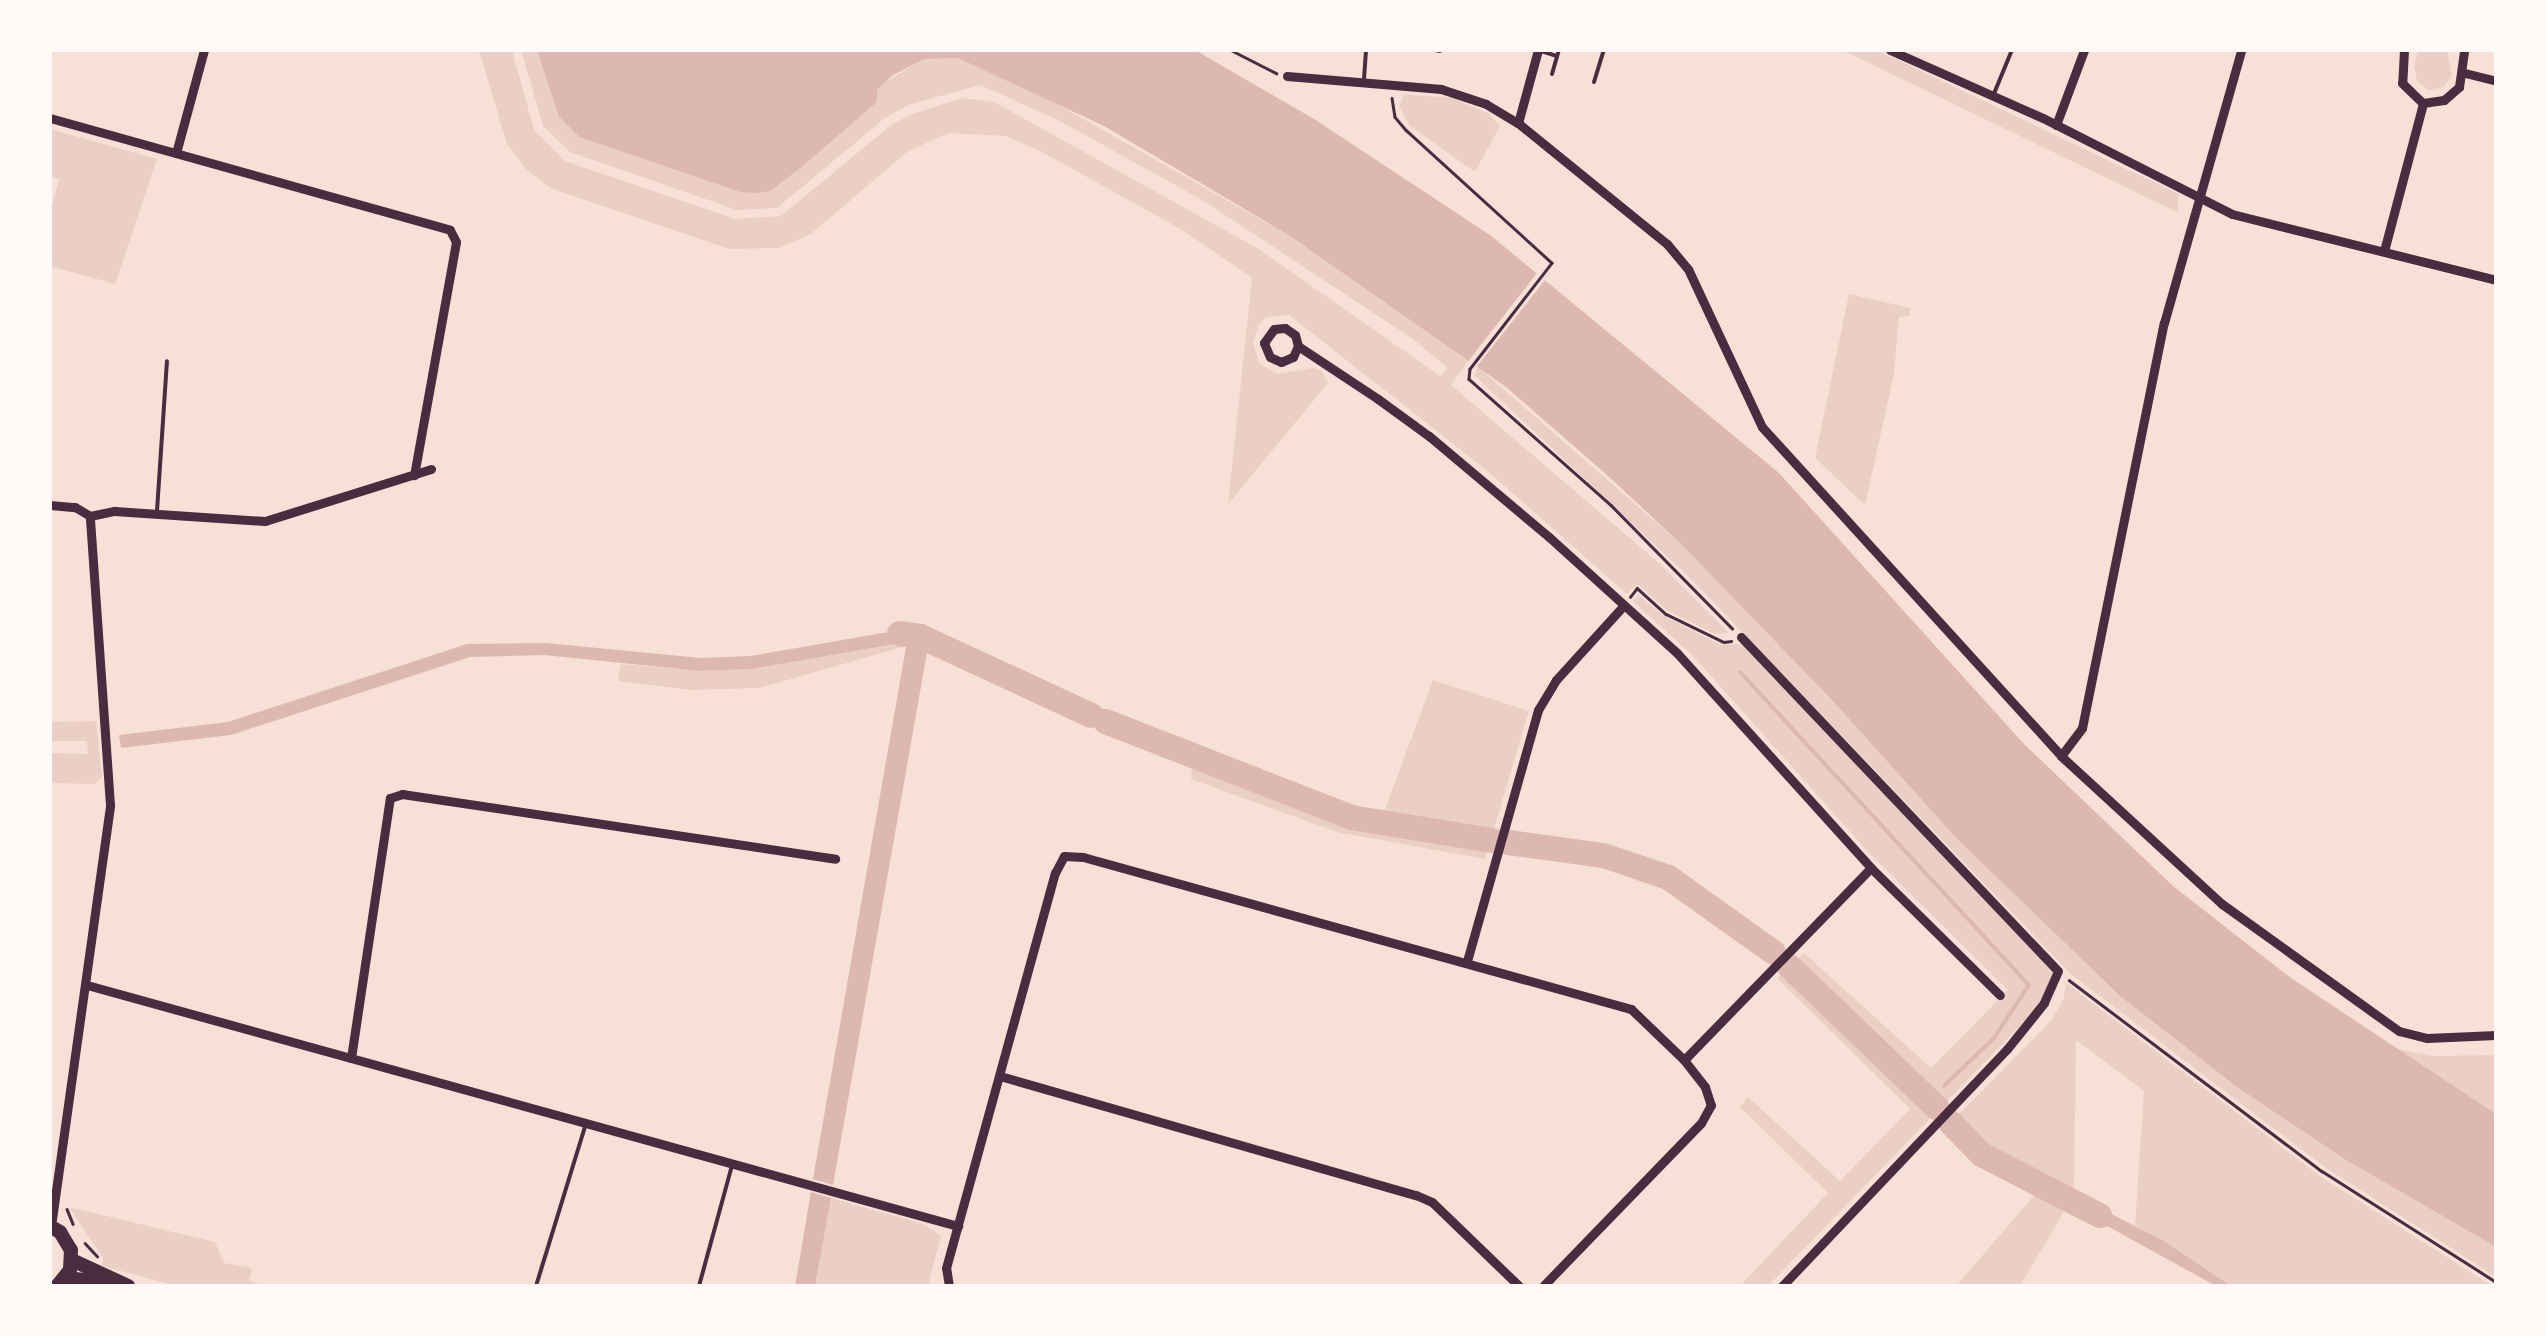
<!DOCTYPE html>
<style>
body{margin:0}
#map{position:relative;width:2546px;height:1336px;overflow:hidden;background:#f7e1d7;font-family:"DM Sans",sans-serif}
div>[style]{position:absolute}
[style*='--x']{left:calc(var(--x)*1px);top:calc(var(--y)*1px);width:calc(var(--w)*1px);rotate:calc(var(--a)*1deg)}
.green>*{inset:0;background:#ebcfc5}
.water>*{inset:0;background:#dcb8b0}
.pier>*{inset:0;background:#f7e1d7}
.stream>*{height:4px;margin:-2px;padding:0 2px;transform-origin:2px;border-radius:2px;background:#dcb8b0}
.river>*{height:25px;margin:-12.5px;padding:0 12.5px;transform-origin:12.5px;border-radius:12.5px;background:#dcb8b0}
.path>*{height:2.5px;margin:-1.25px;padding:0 1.25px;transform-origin:1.25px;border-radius:1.25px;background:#4a2c40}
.service>*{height:4px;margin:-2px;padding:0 2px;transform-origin:2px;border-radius:2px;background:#4a2c40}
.minor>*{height:9px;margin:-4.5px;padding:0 4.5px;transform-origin:4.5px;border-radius:4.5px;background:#4a2c40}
.primary>*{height:14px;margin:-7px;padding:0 7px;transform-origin:7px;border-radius:7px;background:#4a2c40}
span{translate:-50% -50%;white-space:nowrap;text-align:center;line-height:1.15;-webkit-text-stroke:10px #fffaf5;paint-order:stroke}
.frame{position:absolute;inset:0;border:52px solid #fffaf5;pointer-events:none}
</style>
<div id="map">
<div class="green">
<div style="clip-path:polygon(479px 50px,512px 50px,534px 130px,565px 161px,735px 219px,781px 216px,891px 125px,912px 114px,963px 98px,994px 102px,1257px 248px,1440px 376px,1448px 368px,1413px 339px,1202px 200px,1058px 120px,980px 85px,908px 105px,885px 118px,777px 208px,737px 210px,570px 152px,543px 126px,521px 50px,537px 50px,559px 117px,579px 137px,740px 192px,770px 191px,877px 102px,877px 90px,883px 83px,925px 59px,958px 58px,1034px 91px,1290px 236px,1469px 360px,1451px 385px,1660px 564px,1729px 633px,1715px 634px,1668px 611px,1637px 584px,1627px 594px,1485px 469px,1289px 315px,1266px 317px,1259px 324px,1253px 342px,1259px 363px,1277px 374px,1313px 368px,1322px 371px,1328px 383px,1228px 504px,1252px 278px,1184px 231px,1042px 152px,1005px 136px,949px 133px,908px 151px,811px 234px,779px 248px,729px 249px,550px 188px,526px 169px,507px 144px)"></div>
<div style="clip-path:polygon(1842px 50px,1877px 50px,2179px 194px,2177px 212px)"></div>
<div style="clip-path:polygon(2418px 50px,2447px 50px,2452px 76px,2443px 87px,2428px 90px,2417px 81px,2414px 67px)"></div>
<div style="clip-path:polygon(1404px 94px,1452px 98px,1488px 113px,1500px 126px,1475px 172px,1409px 125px,1399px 106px)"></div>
<div style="clip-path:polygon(50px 129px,157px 159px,115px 284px,50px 266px,50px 214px,59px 179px,50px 176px)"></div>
<div style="clip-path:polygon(1849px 294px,1911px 308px,1909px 316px,1899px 317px,1894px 374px,1865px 505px,1815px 458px)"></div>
<div style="clip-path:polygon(1478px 367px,1680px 543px,1831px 699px,1958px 840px,2120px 996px,2237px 1087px,2346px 1160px,2496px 1247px,2496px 1277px,2326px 1168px,2072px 975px,1691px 579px,1474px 375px)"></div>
<div style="clip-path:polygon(1639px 595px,1662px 615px,1721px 645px,1744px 644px,2053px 972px,2041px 1004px,1768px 1286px,1740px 1286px,1828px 1193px,1740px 1107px,1748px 1097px,1840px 1181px,1910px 1109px,1777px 978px,1804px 953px,1931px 1068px,2008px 990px,1870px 854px,1693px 656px,1633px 601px)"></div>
<div style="clip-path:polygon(901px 643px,906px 646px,759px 688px,691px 690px,618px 681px,621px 664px,700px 671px,752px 669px)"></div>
<div style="clip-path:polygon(1433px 680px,1529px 711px,1485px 859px,1337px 832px,1191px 779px,1193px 759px,1329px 811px,1381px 820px)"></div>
<div style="clip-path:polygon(96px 721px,102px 777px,94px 784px,50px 783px,50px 753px,88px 754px,87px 741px,50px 741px,50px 722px)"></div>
<div style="clip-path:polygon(2066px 983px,2320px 1176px,2492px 1286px,2231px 1286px,2135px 1225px,2144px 1091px,2076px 1040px,2074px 1195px,2020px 1286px,1956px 1286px,2044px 1184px,1975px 1148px,1950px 1123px,2051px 1021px,2064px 998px)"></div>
<div style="clip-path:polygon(2396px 1049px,2433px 1056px,2496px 1055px,2496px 1114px)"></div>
<div style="clip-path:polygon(831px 1198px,924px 1224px,941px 1236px,928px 1286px,815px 1286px)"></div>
<div style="clip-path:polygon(69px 1207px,215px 1242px,224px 1263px,252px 1268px,249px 1281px,266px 1286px,177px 1286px,102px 1266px,103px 1258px)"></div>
</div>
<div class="water">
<div style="clip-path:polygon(537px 50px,1195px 50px,1314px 119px,1490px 235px,1779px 473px,2024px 744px,2173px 886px,2291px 978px,2496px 1114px,2496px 1247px,2346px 1160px,2237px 1087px,2120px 996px,1958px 840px,1831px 699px,1680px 543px,1607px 475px,1506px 387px,1290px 236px,1104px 126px,958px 58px,925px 59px,893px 75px,877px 90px,877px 102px,799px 169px,770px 191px,759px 193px,740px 192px,579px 137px,559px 117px)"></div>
<div style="clip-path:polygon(900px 630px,929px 633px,929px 641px,833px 1185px,813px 1179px,906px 647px,901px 643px,752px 669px,700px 671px,544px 655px,470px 657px,231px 735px,121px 748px,119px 735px,228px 722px,467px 644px,546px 643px,701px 658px,751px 656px)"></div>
<div style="clip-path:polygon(811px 1192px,831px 1198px,815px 1286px,795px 1286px)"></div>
<div style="clip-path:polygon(2074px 1195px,2162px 1240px,2231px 1286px,2216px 1286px,2069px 1205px)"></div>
</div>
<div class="pier">
<div style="clip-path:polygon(1541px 268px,1549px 275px,1474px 370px,1466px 364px)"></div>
</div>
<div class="stream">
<div style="--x:1740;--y:672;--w:426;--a:47.3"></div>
<div style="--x:2029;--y:985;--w:64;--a:123.4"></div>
<div style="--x:1994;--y:1038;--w:69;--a:136.2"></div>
</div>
<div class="river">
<div style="--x:899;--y:633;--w:21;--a:8"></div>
<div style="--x:920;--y:636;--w:188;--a:24.8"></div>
<div style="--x:1105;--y:721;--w:264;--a:21.3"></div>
<div style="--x:1351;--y:817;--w:143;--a:9.3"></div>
<div style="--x:1508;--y:842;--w:96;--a:7.8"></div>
<div style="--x:1603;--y:855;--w:69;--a:18.7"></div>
<div style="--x:1668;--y:877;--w:129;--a:35.5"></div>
<div style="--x:1789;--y:966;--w:204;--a:43.8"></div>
<div style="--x:1950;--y:1122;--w:45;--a:45.9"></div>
<div style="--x:1981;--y:1154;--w:133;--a:27.3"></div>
</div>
<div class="path">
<div style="--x:1231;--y:50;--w:51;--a:27.1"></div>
<div style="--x:1392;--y:98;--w:19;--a:81"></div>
<div style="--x:1395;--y:117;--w:17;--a:50"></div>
<div style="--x:1406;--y:130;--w:197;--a:42.3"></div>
<div style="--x:1552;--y:263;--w:134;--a:127.7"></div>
<div style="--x:1470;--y:369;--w:10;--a:96"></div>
<div style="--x:1469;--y:379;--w:190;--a:41.6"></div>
<div style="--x:1611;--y:505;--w:173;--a:45.5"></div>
<div style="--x:1630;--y:597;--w:11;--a:-52"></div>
<div style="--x:1637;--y:588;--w:39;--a:42"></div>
<div style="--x:1666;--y:614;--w:64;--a:25.8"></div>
<div style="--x:1724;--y:642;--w:7;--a:-8"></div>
<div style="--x:2069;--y:980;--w:317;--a:37.1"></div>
<div style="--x:2322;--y:1171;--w:206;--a:32.5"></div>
<div style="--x:67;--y:1209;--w:16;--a:68"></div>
<div style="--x:85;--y:1243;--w:18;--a:47"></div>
</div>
<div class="service">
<div style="--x:1435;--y:50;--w:5;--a:11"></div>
<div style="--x:1538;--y:50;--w:20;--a:18"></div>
<div style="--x:1552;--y:74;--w:25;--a:-74"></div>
<div style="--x:1364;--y:79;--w:29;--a:-86"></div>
<div style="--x:1594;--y:82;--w:34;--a:-73"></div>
<div style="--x:1993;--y:96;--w:50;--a:-67.6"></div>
<div style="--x:157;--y:511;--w:150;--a:-86.2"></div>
<div style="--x:536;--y:1286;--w:170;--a:-72.9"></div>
<div style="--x:699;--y:1286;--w:125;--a:-74.7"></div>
</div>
<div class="minor">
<div style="--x:1890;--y:50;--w:167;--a:24"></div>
<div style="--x:2043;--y:118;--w:212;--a:26.9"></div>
<div style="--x:2232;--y:214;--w:272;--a:14"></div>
<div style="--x:2404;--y:50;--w:33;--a:93"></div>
<div style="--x:2402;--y:83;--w:29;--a:44"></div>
<div style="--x:2423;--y:103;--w:21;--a:-8"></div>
<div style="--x:2444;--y:100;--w:20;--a:-41"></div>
<div style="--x:2459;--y:87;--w:37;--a:-82"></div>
<div style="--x:2465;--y:73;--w:32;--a:14"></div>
<div style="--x:1287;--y:76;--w:155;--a:4.8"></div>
<div style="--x:1441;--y:89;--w:47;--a:18.4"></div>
<div style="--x:1486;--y:104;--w:37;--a:31"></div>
<div style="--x:1518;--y:123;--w:192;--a:39.1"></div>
<div style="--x:1667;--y:244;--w:33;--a:50"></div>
<div style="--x:1688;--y:269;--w:174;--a:64.9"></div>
<div style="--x:1762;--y:427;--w:445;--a:47.7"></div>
<div style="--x:2061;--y:756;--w:219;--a:42.6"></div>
<div style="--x:2222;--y:904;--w:218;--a:35.7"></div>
<div style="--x:2399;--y:1031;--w:29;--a:14"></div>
<div style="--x:2427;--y:1038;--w:69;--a:-2.5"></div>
<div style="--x:50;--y:118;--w:415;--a:15.6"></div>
<div style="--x:450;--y:230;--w:13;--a:63"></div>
<div style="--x:456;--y:242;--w:237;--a:100.2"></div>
<div style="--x:1518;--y:123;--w:76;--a:-74.7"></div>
<div style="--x:2056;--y:125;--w:80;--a:-69.5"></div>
<div style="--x:176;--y:153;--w:107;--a:-74.8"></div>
<div style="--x:2384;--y:251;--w:153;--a:-75.2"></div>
<div style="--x:1298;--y:346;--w:11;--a:-105"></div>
<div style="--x:1295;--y:335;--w:12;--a:-145"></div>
<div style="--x:1285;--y:328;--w:11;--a:175"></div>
<div style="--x:1274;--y:329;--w:17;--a:126"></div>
<div style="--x:1264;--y:343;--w:15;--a:67"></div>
<div style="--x:1270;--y:357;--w:12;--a:24"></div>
<div style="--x:1281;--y:362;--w:13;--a:-23"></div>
<div style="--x:1293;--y:357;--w:12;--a:-66"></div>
<div style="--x:1298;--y:346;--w:96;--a:33.5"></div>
<div style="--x:1378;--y:399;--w:63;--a:36"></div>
<div style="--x:1429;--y:436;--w:157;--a:40.1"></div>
<div style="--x:1549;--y:537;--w:173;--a:42.2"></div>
<div style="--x:1677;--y:653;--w:290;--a:47.9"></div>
<div style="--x:1871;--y:868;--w:181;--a:44.6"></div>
<div style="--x:50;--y:505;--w:25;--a:5"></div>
<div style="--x:75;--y:507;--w:17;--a:31"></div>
<div style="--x:90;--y:516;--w:25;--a:-12"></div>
<div style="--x:114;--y:511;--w:151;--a:3.8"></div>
<div style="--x:265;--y:521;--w:174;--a:-17.4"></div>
<div style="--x:1741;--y:637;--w:460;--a:46.5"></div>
<div style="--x:2058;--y:971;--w:35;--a:114"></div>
<div style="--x:2044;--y:1003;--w:59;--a:128.8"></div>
<div style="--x:2007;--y:1049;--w:327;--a:133.5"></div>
<div style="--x:2061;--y:756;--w:35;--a:-53"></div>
<div style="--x:2082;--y:728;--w:413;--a:-78.6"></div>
<div style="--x:2164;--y:323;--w:284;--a:-74.2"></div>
<div style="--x:1467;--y:961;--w:261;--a:-74.2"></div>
<div style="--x:1538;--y:710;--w:35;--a:-59"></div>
<div style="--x:1556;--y:680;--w:100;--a:-47.8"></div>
<div style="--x:87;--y:985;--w:904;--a:15.47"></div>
<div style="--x:351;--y:1058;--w:263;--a:-81.5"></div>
<div style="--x:390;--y:798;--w:13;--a:-18"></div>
<div style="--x:402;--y:794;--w:438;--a:8.5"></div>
<div style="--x:1684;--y:1060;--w:268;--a:-45.8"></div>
<div style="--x:1000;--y:1076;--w:433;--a:16"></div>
<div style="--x:1416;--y:1195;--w:17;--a:24"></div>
<div style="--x:1432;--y:1202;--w:121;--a:44"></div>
<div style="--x:51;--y:1226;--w:425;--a:-82"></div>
<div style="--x:110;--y:805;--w:290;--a:-94"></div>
<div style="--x:949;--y:1286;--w:18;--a:-99"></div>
<div style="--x:946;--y:1268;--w:410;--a:-74.6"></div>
<div style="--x:1055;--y:873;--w:19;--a:-62"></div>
<div style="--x:1064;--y:856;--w:19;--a:3"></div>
<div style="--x:1083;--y:857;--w:569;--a:15.5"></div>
<div style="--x:1631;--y:1009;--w:74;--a:43.9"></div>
<div style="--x:1684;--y:1060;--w:34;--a:52"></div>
<div style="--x:1705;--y:1087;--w:19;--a:72"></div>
<div style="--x:1711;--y:1105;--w:21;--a:119"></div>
<div style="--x:1701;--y:1123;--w:227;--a:134.1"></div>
</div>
<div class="primary">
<div style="--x:50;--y:1226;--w:12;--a:31"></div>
<div style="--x:60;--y:1232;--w:21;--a:59"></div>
<div style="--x:71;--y:1250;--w:20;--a:93"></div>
<div style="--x:70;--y:1270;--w:21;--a:129"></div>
<div style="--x:72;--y:1260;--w:62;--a:24.9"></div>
<div style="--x:66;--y:1278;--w:54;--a:6.3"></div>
</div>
<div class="frame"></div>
</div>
